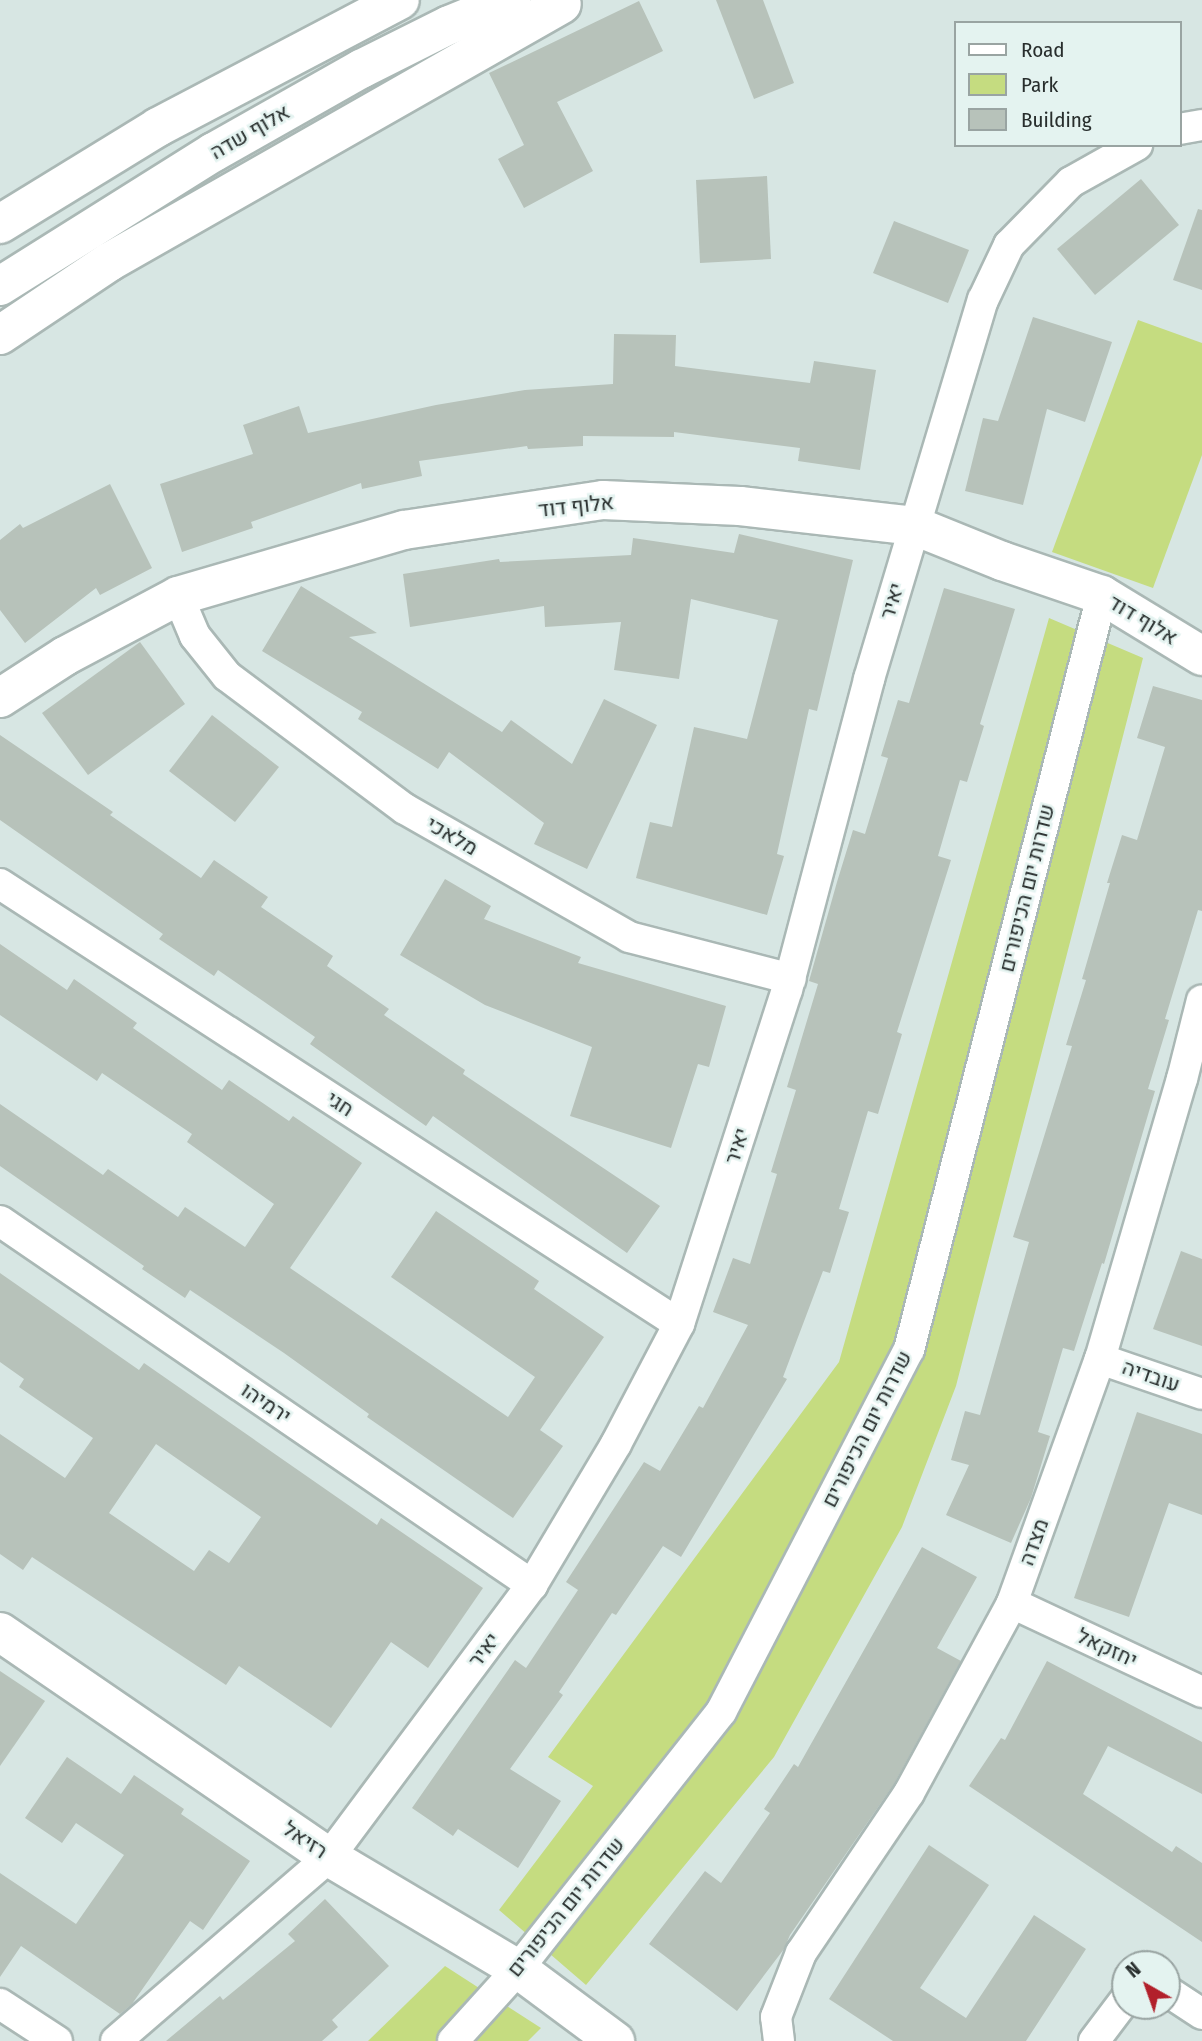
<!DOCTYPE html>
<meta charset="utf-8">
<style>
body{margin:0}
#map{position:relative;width:1202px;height:2041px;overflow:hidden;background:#d7e6e3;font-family:"Fira Sans Condensed",Heebo,sans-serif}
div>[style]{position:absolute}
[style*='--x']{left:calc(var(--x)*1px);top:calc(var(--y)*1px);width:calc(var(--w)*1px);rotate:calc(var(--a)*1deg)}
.green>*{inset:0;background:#c5dc80}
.building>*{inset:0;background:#b7c2ba}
.roads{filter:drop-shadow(2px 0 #aab8b5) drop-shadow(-2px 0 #aab8b5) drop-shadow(0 2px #aab8b5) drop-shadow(0 -2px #aab8b5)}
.street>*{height:30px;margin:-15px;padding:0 15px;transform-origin:15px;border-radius:15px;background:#fff}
.secondary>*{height:38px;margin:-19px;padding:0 19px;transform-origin:19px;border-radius:19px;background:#fff}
span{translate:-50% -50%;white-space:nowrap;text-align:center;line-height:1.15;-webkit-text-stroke:5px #e4f3f0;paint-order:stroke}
.street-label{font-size:21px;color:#282e2d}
.legend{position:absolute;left:954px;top:21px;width:228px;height:126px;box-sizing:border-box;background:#e4f3f0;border:2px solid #99a4a2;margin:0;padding:9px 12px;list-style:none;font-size:21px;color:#282e2d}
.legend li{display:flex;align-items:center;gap:14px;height:35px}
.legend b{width:35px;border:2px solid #99a4a2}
.north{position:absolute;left:1111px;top:1950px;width:70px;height:70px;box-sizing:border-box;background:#e4f3f0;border:2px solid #99a4a2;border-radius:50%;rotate:320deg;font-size:19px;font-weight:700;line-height:28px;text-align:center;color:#282e2d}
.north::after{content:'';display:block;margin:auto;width:24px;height:32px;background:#b2202b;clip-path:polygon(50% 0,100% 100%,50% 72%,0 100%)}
</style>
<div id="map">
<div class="green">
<div style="clip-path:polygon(1138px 320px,1202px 343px,1202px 455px,1153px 588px,1052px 552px)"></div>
<div style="clip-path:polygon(1049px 618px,1143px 658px,956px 1386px,902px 1527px,774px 1757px,586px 1985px,499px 1910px,593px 1786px,548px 1757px,839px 1362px)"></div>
<div style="clip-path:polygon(445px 1966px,541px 2028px,528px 2041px,368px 2041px)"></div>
</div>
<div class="building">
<div style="clip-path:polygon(716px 0,763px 0,794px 83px,754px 99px)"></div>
<div style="clip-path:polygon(639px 1px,663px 51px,557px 102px,593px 171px,524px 208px,498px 159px,524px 145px,489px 73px)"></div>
<div style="clip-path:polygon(767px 176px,771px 259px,700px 263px,696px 180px)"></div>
<div style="clip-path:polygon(1141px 179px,1179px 225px,1095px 295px,1057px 249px)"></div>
<div style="clip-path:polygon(1198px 209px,1202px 210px,1202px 290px,1173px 280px)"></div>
<div style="clip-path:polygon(894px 221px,969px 250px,948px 303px,873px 273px)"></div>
<div style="clip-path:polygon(1033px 317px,1112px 342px,1085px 422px,1047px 409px,1023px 505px,965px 491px,983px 418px,998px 421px)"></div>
<div style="clip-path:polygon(614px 334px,676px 335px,675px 366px,810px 383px,814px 361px,876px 370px,860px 470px,798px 461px,800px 448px,674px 432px,674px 437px,583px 436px,583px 446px,528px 449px,527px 446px,419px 461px,422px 476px,362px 489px,361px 483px,251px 522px,253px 528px,182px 552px,160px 484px,253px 454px,243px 425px,299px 406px,308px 433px,436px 405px,525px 390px,613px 384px)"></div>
<div style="clip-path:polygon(110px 484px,152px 568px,100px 595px,96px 588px,25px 643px,0 610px,0 540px,20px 524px,23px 528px)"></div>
<div style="clip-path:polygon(739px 534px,853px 560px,817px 711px,809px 709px,777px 854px,784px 856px,767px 915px,636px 878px,650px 822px,672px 827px,694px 727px,747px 739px,778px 620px,691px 599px,679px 679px,614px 670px,621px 622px,545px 627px,544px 606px,410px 627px,403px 574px,499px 559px,500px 562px,631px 555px,633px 538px,734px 553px)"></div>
<div style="clip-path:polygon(301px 586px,377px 633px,349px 637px,502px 732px,511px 720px,572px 764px,604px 699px,657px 725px,587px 869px,534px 844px,544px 823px,449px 752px,438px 769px,358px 719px,362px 712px,262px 651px)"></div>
<div style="clip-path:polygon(944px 588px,1015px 609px,980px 724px,984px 726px,967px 782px,960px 780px,938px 856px,951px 860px,897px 1032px,902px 1034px,878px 1114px,868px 1111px,839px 1209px,849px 1212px,830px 1273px,823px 1271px,783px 1377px,787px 1379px,681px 1557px,663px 1546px,616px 1615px,612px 1613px,559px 1692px,563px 1695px,510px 1769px,561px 1801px,518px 1868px,458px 1829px,453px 1836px,412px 1808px,515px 1660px,526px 1668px,578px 1590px,566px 1582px,644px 1462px,660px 1471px,699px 1406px,703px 1408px,748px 1325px,713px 1312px,733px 1258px,750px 1264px,777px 1174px,771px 1172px,796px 1090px,787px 1087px,818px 984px,809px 981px,837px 882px,853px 830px,865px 834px,888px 758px,881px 756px,898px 700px,909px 703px)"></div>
<div style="clip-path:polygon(140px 642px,185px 704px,88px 775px,42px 713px)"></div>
<div style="clip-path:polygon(1153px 686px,1202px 700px,1202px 911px,1198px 910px,1165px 1019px,1169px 1020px,1148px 1089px,1155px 1091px,1104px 1264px,1102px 1263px,1074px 1351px,1063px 1348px,1038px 1432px,1050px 1436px,1031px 1498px,1011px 1543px,946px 1515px,969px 1465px,951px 1460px,965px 1411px,980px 1415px,1029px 1242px,1013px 1237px,1072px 1046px,1066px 1045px,1086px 980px,1082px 979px,1110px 883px,1107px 883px,1122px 835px,1137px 840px,1165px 747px,1137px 738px)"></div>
<div style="clip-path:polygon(212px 715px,279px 767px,235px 822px,169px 771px)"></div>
<div style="clip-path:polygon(0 735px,113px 812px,110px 815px,201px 878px,214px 860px,268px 897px,261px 907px,333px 956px,327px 966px,389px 1009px,384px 1015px,465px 1070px,463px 1074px,660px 1206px,627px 1253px,433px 1116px,426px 1126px,383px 1096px,310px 1044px,315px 1037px,218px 970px,214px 976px,159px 939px,163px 934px,0 820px)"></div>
<div style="clip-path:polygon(445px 879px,491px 906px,484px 919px,581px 957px,578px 963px,726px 1006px,709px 1067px,698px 1064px,671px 1148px,570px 1116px,592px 1047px,485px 1005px,400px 955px)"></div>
<div style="clip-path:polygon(0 944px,67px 990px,74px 979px,137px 1023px,133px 1028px,222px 1090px,229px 1080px,289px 1121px,293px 1116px,362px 1163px,290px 1268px,508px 1417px,535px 1377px,391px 1277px,436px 1211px,539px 1281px,534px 1289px,604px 1337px,540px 1430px,563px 1446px,513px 1518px,367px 1417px,369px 1414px,284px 1353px,190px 1290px,185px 1298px,142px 1269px,144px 1266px,0 1166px,0 1104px,103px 1175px,108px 1169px,178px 1217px,185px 1207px,245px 1247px,274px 1204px,187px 1142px,192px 1134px,102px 1073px,97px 1081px,0 1015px)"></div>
<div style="clip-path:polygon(1181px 1251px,1202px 1259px,1202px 1346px,1153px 1329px)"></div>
<div style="clip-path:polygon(evenodd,0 1273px,139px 1370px,144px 1363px,377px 1525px,381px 1518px,483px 1588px,428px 1668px,391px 1642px,331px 1728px,239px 1666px,226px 1685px,32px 1557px,23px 1570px,0 1554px,0 1434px,65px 1478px,93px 1438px,19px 1387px,24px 1379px,0 1362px,0 1273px,156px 1444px,261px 1517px,229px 1563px,209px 1550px,194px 1571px,109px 1513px,156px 1444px)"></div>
<div style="clip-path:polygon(1137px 1412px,1202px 1434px,1202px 1515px,1169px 1503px,1129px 1617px,1074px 1598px)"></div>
<div style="clip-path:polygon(922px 1547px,977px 1577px,937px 1648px,961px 1661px,894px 1784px,790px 1935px,784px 1949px,737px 2011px,649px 1944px,705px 1871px,721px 1883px,770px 1813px,764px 1809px,794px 1764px,798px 1767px)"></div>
<div style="clip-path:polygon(1047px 1661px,1202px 1742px,1202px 1794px,1108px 1746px,1083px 1794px,1172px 1852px,1176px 1846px,1202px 1863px,1202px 1942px,969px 1786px,1001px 1738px,1005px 1740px)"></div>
<div style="clip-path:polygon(0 1671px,45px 1701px,0 1766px)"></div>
<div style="clip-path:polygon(67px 1757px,121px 1794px,134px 1775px,184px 1809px,181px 1814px,250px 1861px,203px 1930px,190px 1921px,132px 2004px,120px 2014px,21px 1946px,0 1977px,0 1873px,76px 1924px,124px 1855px,76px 1823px,62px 1843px,25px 1818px)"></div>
<div style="clip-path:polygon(929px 1845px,989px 1885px,920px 1988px,966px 2018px,1034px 1915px,1086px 1949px,1026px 2041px,893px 2041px,829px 1999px)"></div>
<div style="clip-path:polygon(325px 1899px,389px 1966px,332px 2020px,338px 2027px,322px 2041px,166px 2041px,220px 1996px,223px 2000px,295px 1941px,288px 1934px)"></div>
</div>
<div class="roads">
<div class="street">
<div style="--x:1179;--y:129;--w:23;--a:-10"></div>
<div style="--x:178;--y:596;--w:43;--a:67"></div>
<div style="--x:195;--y:636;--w:51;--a:51.3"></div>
<div style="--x:227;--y:676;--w:222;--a:36.8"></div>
<div style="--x:405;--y:809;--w:258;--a:29.7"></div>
<div style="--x:629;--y:937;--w:167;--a:14.5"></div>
<div style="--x:0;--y:884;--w:809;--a:32.94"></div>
<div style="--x:0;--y:1221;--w:645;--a:34.38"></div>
<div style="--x:1100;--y:1359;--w:108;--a:18.9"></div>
<div style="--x:1012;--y:1603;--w:210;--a:25.1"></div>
<div style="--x:1167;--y:1991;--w:42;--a:33.3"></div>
<div style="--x:0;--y:2004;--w:68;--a:33"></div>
<div style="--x:116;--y:2041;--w:281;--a:-40.8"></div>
<div style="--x:329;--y:1857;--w:339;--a:-53.3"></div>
<div style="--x:532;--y:1585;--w:164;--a:-59.2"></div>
<div style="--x:616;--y:1444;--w:136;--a:-62.3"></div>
<div style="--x:679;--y:1324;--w:351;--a:-72.1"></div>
<div style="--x:787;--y:990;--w:322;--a:-75.2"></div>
<div style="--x:869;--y:679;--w:396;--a:-73.3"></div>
<div style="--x:983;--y:300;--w:61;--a:-64.7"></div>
<div style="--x:1009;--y:245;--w:88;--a:-45.5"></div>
<div style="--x:1071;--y:182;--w:76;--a:-29.3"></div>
<div style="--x:453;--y:2041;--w:97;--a:-47.9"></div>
<div style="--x:518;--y:1969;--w:328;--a:-51.7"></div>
<div style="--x:721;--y:1712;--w:408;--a:-62.6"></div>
<div style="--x:909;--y:1350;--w:779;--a:-75.66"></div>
<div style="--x:779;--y:2041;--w:24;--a:-97"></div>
<div style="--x:776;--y:2017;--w:69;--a:-68.7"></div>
<div style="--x:801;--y:1953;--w:193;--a:-56"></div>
<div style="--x:909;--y:1793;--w:216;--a:-61.5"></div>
<div style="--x:1012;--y:1603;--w:259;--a:-70.2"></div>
<div style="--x:1100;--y:1359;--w:292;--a:-73.7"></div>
<div style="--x:1182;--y:1079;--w:81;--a:-75.8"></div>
<div style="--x:1094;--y:2041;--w:51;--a:-52.9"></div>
</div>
<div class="secondary">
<div style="--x:0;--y:224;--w:185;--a:-31.5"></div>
<div style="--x:158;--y:127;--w:273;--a:-27.7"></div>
<div style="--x:0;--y:286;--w:252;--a:-32.1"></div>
<div style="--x:214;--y:152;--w:169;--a:-29.5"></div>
<div style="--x:361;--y:69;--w:98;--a:-26.6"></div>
<div style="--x:449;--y:25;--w:67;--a:-22"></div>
<div style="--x:0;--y:335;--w:131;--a:-33.8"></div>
<div style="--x:109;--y:262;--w:521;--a:-29.66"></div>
<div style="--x:0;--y:698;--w:77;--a:-32.9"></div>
<div style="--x:65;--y:656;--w:128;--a:-28"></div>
<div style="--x:178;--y:596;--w:235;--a:-16.3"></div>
<div style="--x:404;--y:530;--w:201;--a:-8.6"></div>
<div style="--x:603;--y:500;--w:137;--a:2.5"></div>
<div style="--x:740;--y:506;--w:176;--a:6.5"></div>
<div style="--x:915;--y:526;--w:94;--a:21.9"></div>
<div style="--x:1002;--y:561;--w:106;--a:18.8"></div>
<div style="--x:1102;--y:595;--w:117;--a:31.4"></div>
<div style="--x:0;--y:1632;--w:399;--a:34.4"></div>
<div style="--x:329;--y:1857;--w:220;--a:30.7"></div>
<div style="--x:518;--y:1969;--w:121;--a:36.6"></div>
</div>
</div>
<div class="street-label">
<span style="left:250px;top:132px;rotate:-30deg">אלוף שדה</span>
<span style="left:576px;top:506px;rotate:-6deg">אלוף דוד</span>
<span style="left:892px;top:601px;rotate:-73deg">יאיר</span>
<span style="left:1143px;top:620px;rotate:31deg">אלוף דוד</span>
<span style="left:452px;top:836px;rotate:30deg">מלאכי</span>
<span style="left:1027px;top:888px;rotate:-76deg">שדרות יום הכיפורים</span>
<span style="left:340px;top:1104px;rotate:33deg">חגי</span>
<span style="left:737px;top:1146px;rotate:-72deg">יאיר</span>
<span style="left:1151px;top:1376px;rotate:19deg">עובדיה</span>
<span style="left:266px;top:1403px;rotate:34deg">ירמיהו</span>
<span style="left:867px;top:1429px;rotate:-63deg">שדרות יום הכיפורים</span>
<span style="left:1034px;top:1542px;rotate:-70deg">מצדה</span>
<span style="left:1107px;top:1648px;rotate:25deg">יחזקאל</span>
<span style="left:484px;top:1650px;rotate:-53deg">יאיר</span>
<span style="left:305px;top:1840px;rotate:34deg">רזיאל</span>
<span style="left:566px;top:1907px;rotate:-51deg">שדרות יום הכיפורים</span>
</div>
<ul class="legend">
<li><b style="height:9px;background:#fff"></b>Road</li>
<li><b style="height:19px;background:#c5dc80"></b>Park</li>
<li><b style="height:19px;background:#b7c2ba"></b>Building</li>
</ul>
<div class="north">N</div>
</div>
